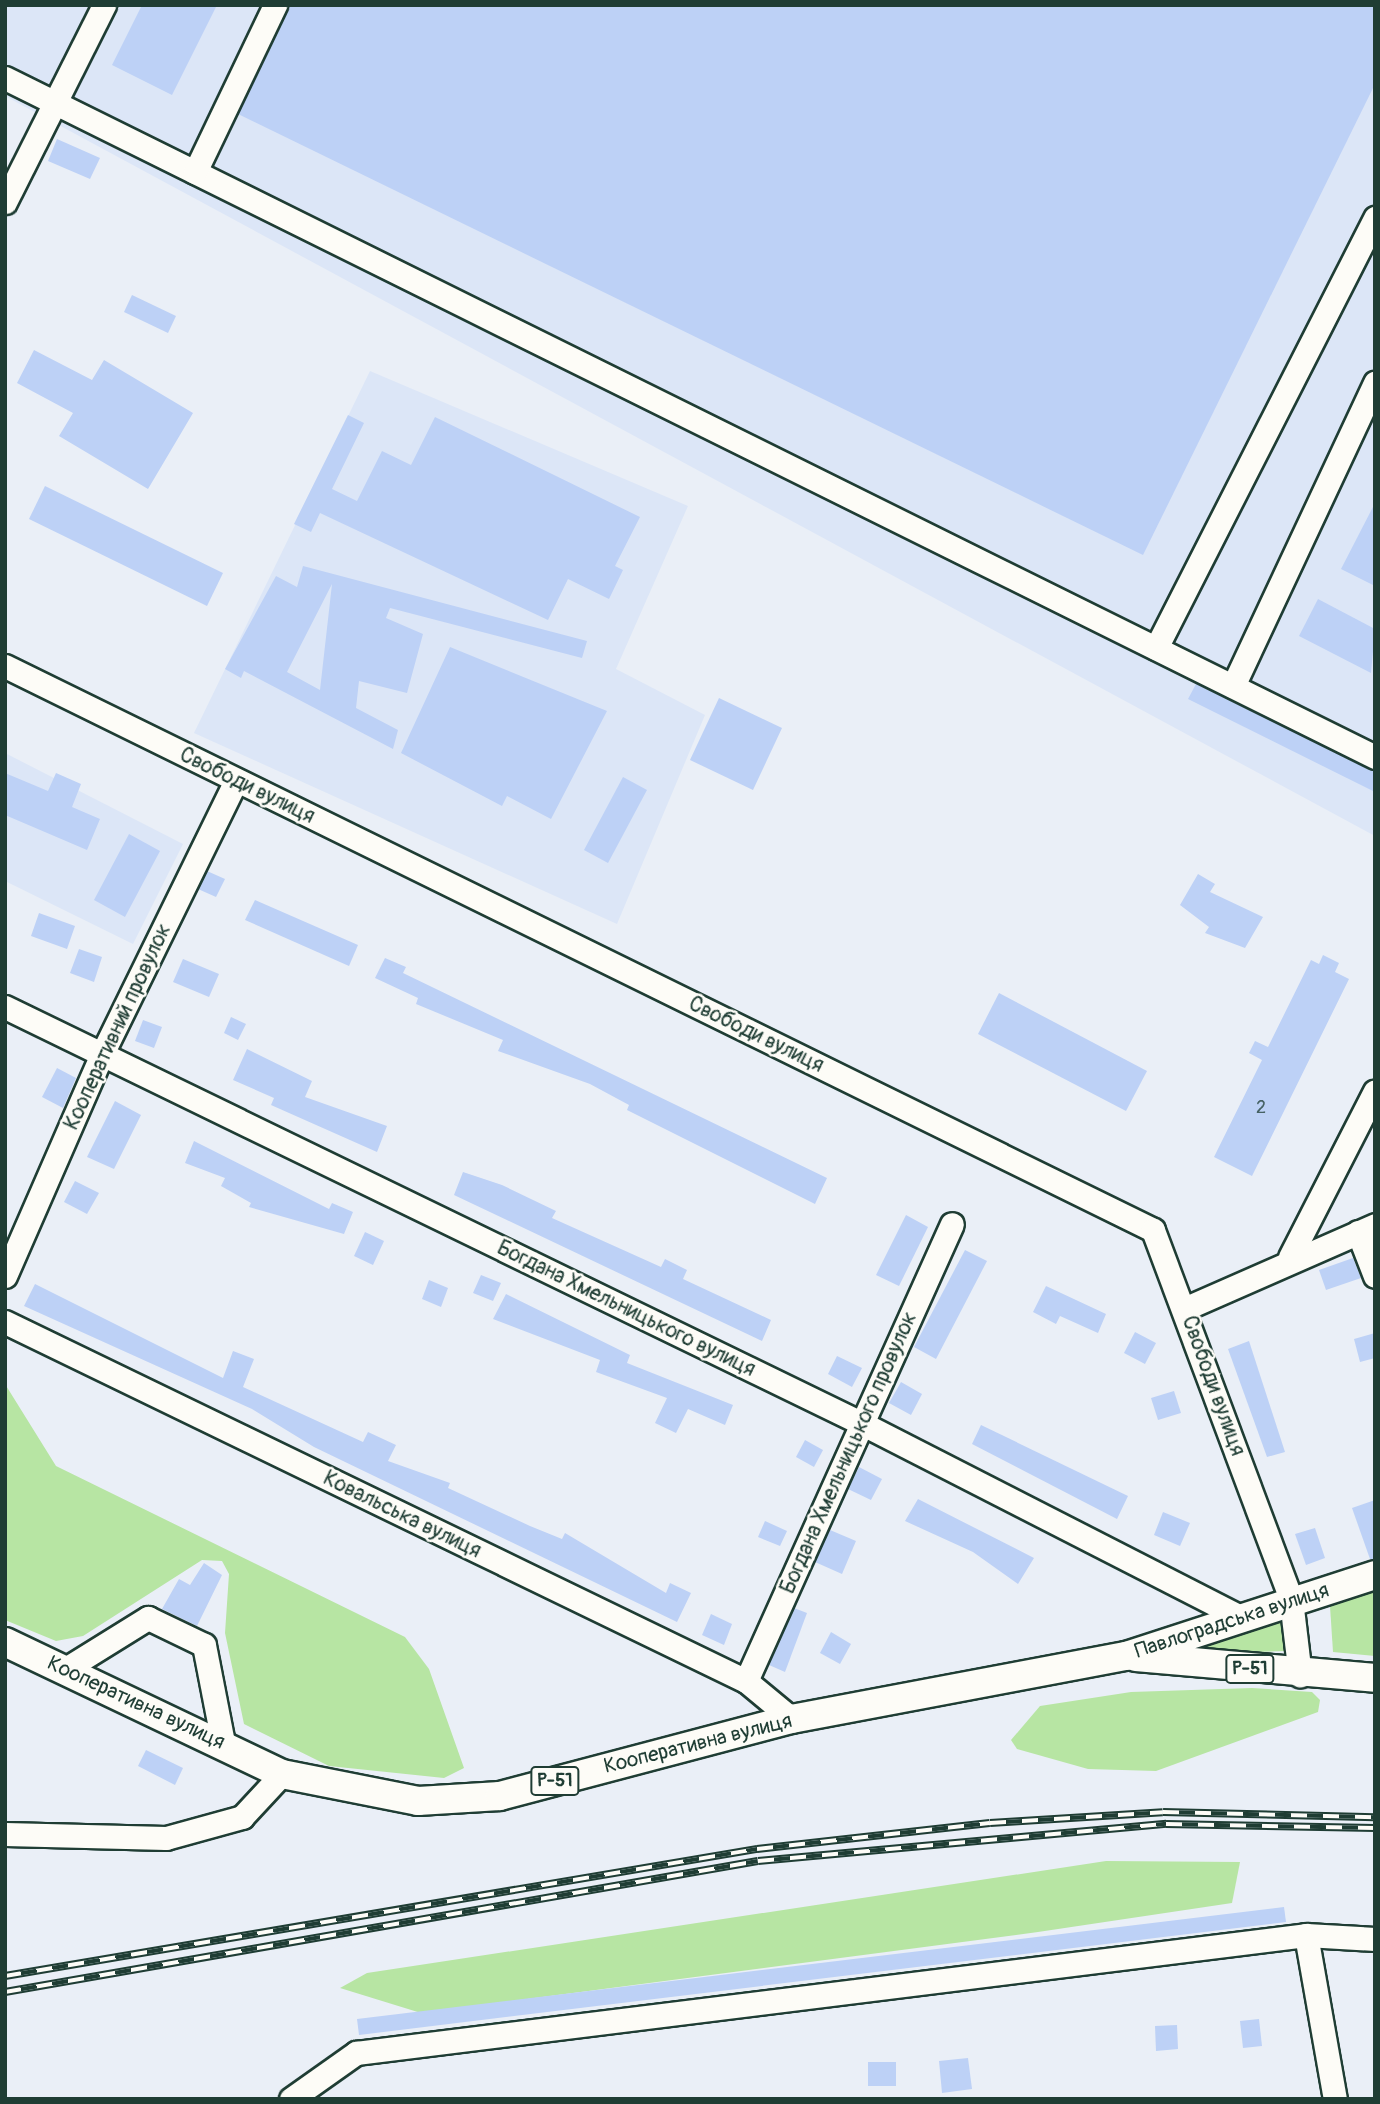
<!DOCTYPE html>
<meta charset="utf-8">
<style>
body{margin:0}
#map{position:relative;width:1380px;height:2104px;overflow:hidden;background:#eaeff7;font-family:Pangolin,sans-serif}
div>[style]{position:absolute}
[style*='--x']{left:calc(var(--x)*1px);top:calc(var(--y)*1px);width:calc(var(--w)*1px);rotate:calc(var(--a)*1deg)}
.built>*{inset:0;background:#dce6f7}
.green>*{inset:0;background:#b7e5a3}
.building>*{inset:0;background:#bdd1f6}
.roads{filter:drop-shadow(2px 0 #1f3d34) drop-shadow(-2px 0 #1f3d34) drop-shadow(0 2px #1f3d34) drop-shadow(0 -2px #1f3d34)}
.minor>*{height:23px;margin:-11.5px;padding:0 11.5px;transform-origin:11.5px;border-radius:11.5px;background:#fdfcf7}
.major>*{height:28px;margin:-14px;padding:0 14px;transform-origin:14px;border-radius:14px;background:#fdfcf7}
.rail>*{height:8px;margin-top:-4px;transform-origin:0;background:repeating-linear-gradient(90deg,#fdfcf7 0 16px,#1f3d34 0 32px);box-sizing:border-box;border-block:2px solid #1f3d34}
span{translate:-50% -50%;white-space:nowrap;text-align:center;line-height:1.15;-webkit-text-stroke:5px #fdfcf7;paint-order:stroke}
.number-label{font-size:18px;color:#466264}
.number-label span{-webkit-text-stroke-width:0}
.shield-label span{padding:2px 5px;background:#fdfcf7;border:2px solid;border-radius:5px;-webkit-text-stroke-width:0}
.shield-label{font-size:19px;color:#1f3d34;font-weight:700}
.street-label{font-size:21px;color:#1f3d34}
.frame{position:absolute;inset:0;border:7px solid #1f3d34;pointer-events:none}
</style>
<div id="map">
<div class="built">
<div style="clip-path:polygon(5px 5px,1375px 5px,1375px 836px,5px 96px)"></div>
<div style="clip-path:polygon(370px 371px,688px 506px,616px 669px,705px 715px,617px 924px,194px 733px)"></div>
<div style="clip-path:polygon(5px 753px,183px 844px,133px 944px,5px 881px)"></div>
</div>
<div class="green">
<div style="clip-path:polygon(5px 1384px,56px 1466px,405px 1637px,429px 1669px,464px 1768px,444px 1778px,329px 1766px,244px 1724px,225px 1633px,229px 1574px,222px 1561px,202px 1560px,83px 1636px,56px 1641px,5px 1620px)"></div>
<div style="clip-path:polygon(1375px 1591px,1375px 1656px,1333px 1652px,1330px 1606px)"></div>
<div style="clip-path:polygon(1281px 1619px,1286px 1651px,1189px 1654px,1189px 1646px)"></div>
<div style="clip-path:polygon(1252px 1688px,1312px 1692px,1320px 1700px,1318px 1712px,1156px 1771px,1088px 1769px,1017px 1749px,1011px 1740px,1040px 1706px,1131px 1692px)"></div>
<div style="clip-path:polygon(1106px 1861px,1240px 1862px,1232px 1903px,1038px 1932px,421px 2013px,340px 1988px,367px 1973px)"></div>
</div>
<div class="building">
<div style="clip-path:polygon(142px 5px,217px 5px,172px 95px,112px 65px)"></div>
<div style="clip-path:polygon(289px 5px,1375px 5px,1375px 84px,1143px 555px,238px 114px)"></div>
<div style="clip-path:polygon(57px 139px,100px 158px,90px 179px,48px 161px)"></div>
<div style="clip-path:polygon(132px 295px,176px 316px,168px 333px,124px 312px)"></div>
<div style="clip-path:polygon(34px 350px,92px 380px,104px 360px,193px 413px,148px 489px,59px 436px,73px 413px,17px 383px)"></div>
<div style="clip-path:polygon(348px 415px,364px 423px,332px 489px,357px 501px,382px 451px,411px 465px,435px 417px,640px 517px,615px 566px,623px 570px,609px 599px,568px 579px,548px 620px,320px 513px,311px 532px,294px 524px)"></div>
<div style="clip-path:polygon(45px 486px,223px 573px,207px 606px,29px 519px)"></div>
<div style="clip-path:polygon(1375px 503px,1375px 586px,1341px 569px)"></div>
<div style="clip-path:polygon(evenodd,303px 566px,587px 641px,582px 658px,390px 608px,386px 618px,423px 634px,407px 693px,359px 681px,356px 708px,398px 730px,393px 749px,244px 671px,241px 678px,225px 669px,276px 576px,297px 587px,303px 566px,332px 584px,320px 690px,287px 672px,332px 584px)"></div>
<div style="clip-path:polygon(1318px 599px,1375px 629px,1371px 673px,1299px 636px)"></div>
<div style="clip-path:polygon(450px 647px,607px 711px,551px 819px,507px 796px,502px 806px,401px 753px)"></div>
<div style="clip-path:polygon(1196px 684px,1375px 771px,1375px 792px,1188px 699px)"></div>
<div style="clip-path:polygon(719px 698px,782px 728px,753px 790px,690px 760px)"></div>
<div style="clip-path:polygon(5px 773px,48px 791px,56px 773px,81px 784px,72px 807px,100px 819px,87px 850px,5px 815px)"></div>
<div style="clip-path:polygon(623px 777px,647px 790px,608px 863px,584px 850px)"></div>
<div style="clip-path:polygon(129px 834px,160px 851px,125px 917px,94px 900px)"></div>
<div style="clip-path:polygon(207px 871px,225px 879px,216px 897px,198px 889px)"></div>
<div style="clip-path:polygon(1198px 874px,1215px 884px,1210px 892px,1263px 917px,1245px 948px,1205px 933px,1209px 927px,1180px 905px)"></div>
<div style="clip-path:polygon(255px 900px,358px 945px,349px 966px,245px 920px)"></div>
<div style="clip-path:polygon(39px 913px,75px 926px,67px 949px,31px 936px)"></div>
<div style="clip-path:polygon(79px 949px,102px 957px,94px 982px,70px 973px)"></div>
<div style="clip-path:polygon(1323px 955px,1339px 963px,1335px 972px,1349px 979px,1252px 1176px,1214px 1157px,1262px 1060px,1249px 1053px,1255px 1041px,1268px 1047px,1311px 960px,1319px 964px)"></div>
<div style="clip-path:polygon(385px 958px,406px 967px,403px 973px,827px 1178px,815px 1204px,627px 1110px,629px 1105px,590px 1084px,498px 1051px,503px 1040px,416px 1004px,418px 998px,375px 978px)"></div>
<div style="clip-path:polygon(183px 959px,219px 974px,209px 997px,173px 982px)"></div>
<div style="clip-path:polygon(999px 993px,1147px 1071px,1126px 1111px,978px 1034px)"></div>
<div style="clip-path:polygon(231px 1017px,246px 1024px,238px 1040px,224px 1033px)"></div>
<div style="clip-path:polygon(143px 1020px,162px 1027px,154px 1048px,135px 1041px)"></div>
<div style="clip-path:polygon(247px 1049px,312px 1081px,305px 1097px,387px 1126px,377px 1152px,271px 1105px,274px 1098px,233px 1080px)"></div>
<div style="clip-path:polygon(57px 1068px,76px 1078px,63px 1108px,42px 1097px)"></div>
<div style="clip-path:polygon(115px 1101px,141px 1115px,114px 1169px,87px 1157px)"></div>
<div style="clip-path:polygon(194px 1141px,329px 1209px,332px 1203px,353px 1212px,344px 1234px,249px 1207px,251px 1203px,221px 1186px,225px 1178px,185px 1163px)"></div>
<div style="clip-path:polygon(463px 1172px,502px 1185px,556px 1211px,552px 1218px,661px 1267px,665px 1259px,687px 1270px,683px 1279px,771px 1320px,762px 1341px,454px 1195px)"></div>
<div style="clip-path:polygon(75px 1181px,99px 1193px,87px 1214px,64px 1202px)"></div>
<div style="clip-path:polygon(906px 1215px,928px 1227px,899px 1286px,876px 1275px)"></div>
<div style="clip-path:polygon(365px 1232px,384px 1241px,373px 1265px,354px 1256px)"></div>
<div style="clip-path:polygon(965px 1250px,987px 1261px,936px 1359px,914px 1347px)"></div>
<div style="clip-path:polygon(1353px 1258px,1361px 1278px,1326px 1290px,1319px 1270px)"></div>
<div style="clip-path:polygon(481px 1275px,501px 1283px,493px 1301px,473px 1293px)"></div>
<div style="clip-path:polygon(429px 1280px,448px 1288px,441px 1307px,422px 1299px)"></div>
<div style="clip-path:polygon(35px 1284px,223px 1378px,233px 1351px,254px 1359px,243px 1387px,363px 1442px,368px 1432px,396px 1445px,388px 1461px,450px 1483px,448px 1488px,530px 1526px,562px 1539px,565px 1533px,666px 1593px,670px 1583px,691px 1593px,677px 1622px,314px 1447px,252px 1409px,24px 1306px)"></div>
<div style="clip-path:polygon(1046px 1286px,1106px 1314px,1098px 1333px,1060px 1316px,1056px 1324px,1033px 1312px)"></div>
<div style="clip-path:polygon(506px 1294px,630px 1355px,627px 1363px,733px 1405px,725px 1425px,688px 1409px,676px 1433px,655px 1423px,667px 1398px,596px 1372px,600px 1360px,493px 1319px)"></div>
<div style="clip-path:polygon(1135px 1332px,1156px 1343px,1145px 1364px,1124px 1353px)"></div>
<div style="clip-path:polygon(1375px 1333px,1375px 1358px,1360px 1362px,1354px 1339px)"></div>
<div style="clip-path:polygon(1249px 1341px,1285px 1452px,1267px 1457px,1228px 1349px)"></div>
<div style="clip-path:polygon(837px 1356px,862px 1368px,852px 1387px,828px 1374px)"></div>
<div style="clip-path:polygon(901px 1382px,922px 1394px,911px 1415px,889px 1403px)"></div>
<div style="clip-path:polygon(1174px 1391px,1181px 1413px,1158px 1420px,1151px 1398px)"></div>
<div style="clip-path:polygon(981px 1425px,1128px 1496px,1117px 1519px,972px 1444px)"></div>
<div style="clip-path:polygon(805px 1440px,823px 1450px,814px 1467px,796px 1457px)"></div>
<div style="clip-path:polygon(859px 1467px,882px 1479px,871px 1500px,848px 1489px)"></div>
<div style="clip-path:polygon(918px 1499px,1034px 1558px,1018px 1584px,973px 1552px,905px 1521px)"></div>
<div style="clip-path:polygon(1375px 1500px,1375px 1559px,1370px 1559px,1352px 1508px)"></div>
<div style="clip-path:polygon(1163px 1512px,1190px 1523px,1180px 1546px,1154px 1535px)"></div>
<div style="clip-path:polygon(765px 1521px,787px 1531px,780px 1546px,758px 1537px)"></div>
<div style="clip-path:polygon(1315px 1528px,1325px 1558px,1306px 1565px,1295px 1534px)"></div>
<div style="clip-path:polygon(830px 1530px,856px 1541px,842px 1574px,815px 1562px)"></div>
<div style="clip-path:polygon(204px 1563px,222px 1575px,197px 1626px,162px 1609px,179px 1579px,190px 1585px)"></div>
<div style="clip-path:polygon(794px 1608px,807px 1613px,785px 1672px,769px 1665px)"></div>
<div style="clip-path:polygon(711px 1614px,732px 1624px,724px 1645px,702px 1635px)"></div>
<div style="clip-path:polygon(831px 1632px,851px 1644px,840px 1664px,820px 1653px)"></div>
<div style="clip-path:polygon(146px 1750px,183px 1768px,175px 1785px,138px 1766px)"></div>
<div style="clip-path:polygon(1284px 1907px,1286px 1922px,359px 2035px,357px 2019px)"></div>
<div style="clip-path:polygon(1259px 2019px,1262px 2046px,1243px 2048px,1240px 2021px)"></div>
<div style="clip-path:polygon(1177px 2025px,1178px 2049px,1156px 2051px,1155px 2026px)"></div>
<div style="clip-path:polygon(968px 2058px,972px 2089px,942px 2093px,939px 2061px)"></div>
<div style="clip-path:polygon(868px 2062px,896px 2062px,896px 2086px,868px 2086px)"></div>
</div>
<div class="roads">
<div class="minor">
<div style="--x:5;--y:78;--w:1529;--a:26.36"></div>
<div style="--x:195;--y:172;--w:185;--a:-64.4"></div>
<div style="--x:5;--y:202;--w:220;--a:-63.3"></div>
<div style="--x:1156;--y:648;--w:483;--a:-63"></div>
<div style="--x:5;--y:666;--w:1279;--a:26.16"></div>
<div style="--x:1153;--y:1230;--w:395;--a:69.5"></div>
<div style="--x:1291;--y:1600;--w:76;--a:83.2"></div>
<div style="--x:1233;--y:686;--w:335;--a:-64.9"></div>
<div style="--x:5;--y:1007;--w:954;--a:25.92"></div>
<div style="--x:863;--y:1424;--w:426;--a:27.1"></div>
<div style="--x:1358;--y:1232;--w:47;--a:68.9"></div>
<div style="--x:1290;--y:1257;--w:186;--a:-62.9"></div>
<div style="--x:5;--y:1276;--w:242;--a:-66.4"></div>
<div style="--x:102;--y:1054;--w:305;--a:-63.9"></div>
<div style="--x:1184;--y:1309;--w:209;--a:-23.7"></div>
<div style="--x:5;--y:1322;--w:823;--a:25.85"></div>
<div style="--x:746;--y:1681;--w:60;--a:39.6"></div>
<div style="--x:64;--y:1670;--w:99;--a:-31.8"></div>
<div style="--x:148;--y:1618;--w:62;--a:25.7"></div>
<div style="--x:204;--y:1645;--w:100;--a:79"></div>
<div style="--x:746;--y:1681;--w:501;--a:-65.74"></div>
<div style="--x:5;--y:1834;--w:161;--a:1.4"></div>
<div style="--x:166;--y:1838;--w:79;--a:-15.4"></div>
<div style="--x:242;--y:1817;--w:59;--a:-47.1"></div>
<div style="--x:1306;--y:1935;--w:167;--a:80"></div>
<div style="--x:291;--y:2099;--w:80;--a:-35.3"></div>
<div style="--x:356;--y:2053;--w:957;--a:-7.08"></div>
<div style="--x:1306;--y:1935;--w:69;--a:3.3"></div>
</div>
<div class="major">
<div style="--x:5;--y:1642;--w:307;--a:25.5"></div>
<div style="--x:282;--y:1774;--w:139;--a:11.2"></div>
<div style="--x:418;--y:1801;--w:82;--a:-3.5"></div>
<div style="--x:500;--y:1796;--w:302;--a:-14.8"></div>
<div style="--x:792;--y:1719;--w:340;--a:-10.7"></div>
<div style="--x:1126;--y:1656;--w:262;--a:-18"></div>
<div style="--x:1136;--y:1657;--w:240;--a:5"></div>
</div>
</div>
<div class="rail">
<div style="--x:5;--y:1976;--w:763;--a:-9.59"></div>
<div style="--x:757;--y:1849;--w:234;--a:-6.4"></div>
<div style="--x:990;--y:1823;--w:173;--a:-3.6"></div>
<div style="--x:1163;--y:1812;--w:212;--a:1.4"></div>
<div style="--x:5;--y:1992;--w:764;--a:-9.87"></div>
<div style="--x:758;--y:1861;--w:410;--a:-5.2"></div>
<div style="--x:1166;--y:1824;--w:209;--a:1.1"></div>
</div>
<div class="number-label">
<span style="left:1261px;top:1108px">2</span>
</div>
<div class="shield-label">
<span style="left:1250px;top:1669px">Р-51</span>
<span style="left:555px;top:1781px">Р-51</span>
</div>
<div class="street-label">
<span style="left:247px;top:786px;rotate:26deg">Свободи вулиця</span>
<span style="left:118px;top:1027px;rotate:-65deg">Кооперативний провулок</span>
<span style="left:756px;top:1035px;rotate:26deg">Свободи вулиця</span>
<span style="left:626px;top:1309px;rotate:26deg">Богдана Хмельницького вулиця</span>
<span style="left:1213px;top:1386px;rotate:70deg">Свободи вулиця</span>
<span style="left:849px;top:1453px;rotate:-66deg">Богдана Хмельницького провулок</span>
<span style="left:402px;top:1515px;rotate:26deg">Ковальська вулиця</span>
<span style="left:1232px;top:1621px;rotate:-18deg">Павлоградська вулиця</span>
<span style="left:136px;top:1703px;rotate:25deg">Кооперативна вулиця</span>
<span style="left:698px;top:1744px;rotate:-14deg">Кооперативна вулиця</span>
</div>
<div class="frame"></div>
</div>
